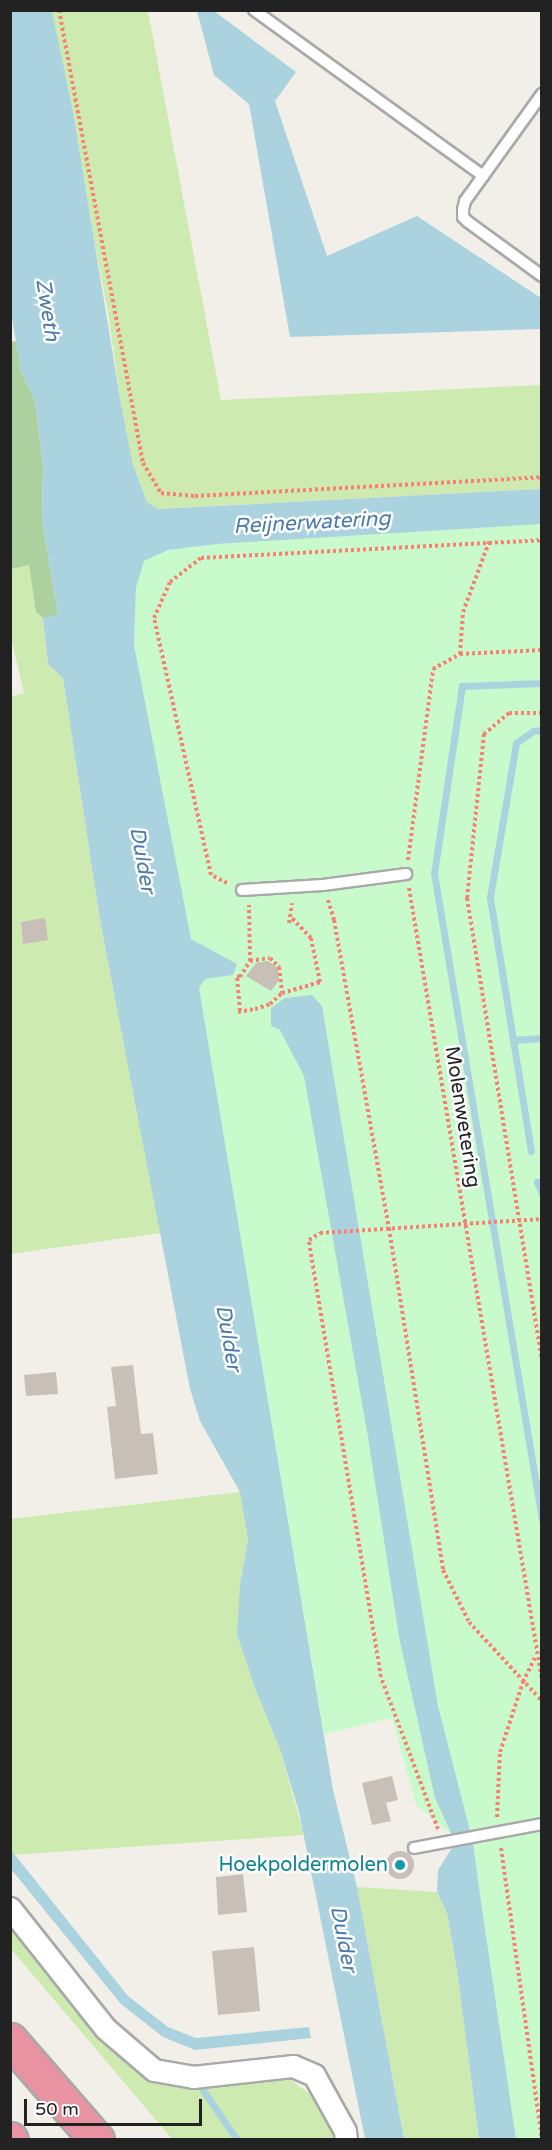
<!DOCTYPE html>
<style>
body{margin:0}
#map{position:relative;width:552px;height:2150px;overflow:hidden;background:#f2efe9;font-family:"Varela Round",sans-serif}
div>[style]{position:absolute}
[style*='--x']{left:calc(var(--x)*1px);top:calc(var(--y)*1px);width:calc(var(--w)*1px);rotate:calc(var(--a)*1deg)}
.grass>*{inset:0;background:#cdebb0}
.forest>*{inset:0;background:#add19e}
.park>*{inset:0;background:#c8facc}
.water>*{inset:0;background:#aad3df}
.stream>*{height:7px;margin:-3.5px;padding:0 3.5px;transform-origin:3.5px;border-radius:3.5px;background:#aad3df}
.building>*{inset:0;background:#c7bfb8}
.round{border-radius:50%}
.path>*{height:4px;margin-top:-2px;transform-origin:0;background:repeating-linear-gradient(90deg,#fa8072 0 3px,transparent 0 6px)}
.roads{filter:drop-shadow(2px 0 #a9a9a9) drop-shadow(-2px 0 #a9a9a9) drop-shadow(0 2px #a9a9a9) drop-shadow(0 -2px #a9a9a9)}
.service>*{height:10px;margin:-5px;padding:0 5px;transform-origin:5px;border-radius:5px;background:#fff}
.minor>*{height:21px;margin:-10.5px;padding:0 10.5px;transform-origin:10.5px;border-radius:10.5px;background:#fff}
.motorway>*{height:33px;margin:-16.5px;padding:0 16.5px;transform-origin:16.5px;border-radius:16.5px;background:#e892a2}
.dots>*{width:16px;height:16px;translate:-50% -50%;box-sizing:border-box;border:3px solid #fff;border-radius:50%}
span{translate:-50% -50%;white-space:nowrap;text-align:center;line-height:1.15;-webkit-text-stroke:5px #fff;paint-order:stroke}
.street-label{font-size:20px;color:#222}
.culture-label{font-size:20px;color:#0d838f}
.right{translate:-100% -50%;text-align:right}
.water-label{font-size:21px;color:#4a7aab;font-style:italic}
.frame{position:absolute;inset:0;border:12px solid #222;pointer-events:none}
.scale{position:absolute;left:24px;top:2099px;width:178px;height:27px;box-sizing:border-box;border:3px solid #222;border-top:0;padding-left:8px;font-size:18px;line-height:21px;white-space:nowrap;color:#222;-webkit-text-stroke:4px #fff;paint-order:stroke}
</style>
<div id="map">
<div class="grass">
<div style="clip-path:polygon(52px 11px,148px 11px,221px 400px,541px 385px,541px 489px,157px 509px,147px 502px,133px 465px,121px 404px,108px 313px)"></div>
<div style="clip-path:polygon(29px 564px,36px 612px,43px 618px,48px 664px,63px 678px,100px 920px,161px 1233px,11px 1254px,10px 697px,24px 693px,11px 637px,11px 569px)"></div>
<div style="clip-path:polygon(240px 1492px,248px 1539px,240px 1584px,256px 1691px,280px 1749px,304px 1835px,11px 1855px,11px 1519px)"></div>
<div style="clip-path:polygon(357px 1887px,437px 1892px,447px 1913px,457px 1970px,479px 2139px,404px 2139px)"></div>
<div style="clip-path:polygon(10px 1908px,126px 2042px,177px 2082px,282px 2074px,317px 2099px,338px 2139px,172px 2139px,11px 1949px)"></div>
</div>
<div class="forest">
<div style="clip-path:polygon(16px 341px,21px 372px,35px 400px,43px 466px,42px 520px,58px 615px,43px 618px,36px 612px,29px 565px,11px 569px,10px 342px)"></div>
</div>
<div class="park">
<div style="clip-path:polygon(541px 524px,541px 2139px,516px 2139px,470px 1831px,452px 1835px,416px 1805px,392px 1718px,324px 1734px,199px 988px,205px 979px,233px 975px,192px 942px,169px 835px,134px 645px,136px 588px,144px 561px,168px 550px,217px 544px)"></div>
</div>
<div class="water">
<div style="clip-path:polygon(10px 11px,52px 11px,73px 112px,121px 404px,133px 465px,147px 502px,158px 509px,541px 489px,541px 524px,217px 544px,168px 550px,144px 561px,136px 588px,134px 645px,191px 939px,237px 964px,233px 975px,205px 979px,199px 988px,333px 1790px,357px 1887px,404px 2139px,365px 2139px,299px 1812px,280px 1749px,256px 1691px,237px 1634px,240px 1584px,248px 1539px,240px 1492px,200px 1421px,190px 1389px,100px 920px,63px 678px,48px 664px,43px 618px,58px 615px,42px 520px,43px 466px,35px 400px,21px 372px,11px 312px)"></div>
<div style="clip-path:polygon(197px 11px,214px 11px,296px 72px,275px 101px,327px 256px,417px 216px,541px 298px,541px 329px,290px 337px,249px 104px,214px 75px)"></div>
<div style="clip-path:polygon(312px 995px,322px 1006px,438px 1706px,470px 1831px,452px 1835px,435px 1798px,399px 1637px,368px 1437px,304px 1076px,280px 1030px,271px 1026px,271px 1008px,285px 998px)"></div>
<div style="clip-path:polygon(473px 1843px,481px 1902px,516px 2139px,479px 2139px,457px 1970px,447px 1913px,437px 1892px,438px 1870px,452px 1848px)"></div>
<div style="clip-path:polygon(11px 1850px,128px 1996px,168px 2027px,196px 2038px,309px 2027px,311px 2038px,195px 2050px,163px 2037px,121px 2004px,11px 1869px)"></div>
</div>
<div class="stream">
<div style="--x:542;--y:683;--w:80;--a:177.9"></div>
<div style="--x:462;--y:686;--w:189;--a:98.5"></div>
<div style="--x:434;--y:873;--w:656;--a:80.52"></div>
<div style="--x:513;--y:1040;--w:29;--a:-4"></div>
<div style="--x:531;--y:1151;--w:257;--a:-99.2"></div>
<div style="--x:490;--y:897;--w:156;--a:-80.4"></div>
<div style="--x:516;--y:743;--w:21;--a:-35"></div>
<div style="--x:533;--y:731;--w:9;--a:-6"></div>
<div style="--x:537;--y:1182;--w:12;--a:66"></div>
<div style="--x:203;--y:2090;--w:60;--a:55.8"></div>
</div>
<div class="building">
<div style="clip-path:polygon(45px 918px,48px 940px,23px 944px,21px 922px)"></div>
<div style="clip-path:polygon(268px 961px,278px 968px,279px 980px,271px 991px,246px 976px,256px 963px)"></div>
<div style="clip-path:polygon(133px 1365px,141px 1434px,153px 1433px,158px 1474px,115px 1479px,107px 1407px,116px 1406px,111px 1367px)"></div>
<div style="clip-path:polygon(56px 1372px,58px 1394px,26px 1396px,24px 1375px)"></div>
<div style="clip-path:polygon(392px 1776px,398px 1800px,386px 1803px,391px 1821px,372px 1825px,362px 1783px)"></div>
<div class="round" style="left:386px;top:1851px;width:28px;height:28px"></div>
<div style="clip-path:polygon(243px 1874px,247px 1912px,218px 1915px,216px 1877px)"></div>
<div style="clip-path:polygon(254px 1947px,260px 2011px,218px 2015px,212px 1951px)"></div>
</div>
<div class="path">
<div style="--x:59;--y:10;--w:461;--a:79.5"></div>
<div style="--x:143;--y:463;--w:35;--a:59"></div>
<div style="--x:161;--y:493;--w:34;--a:5"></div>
<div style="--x:195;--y:496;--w:348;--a:-3.1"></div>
<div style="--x:460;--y:654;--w:42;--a:-85.9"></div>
<div style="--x:463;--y:612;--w:75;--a:-69.6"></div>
<div style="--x:542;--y:713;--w:33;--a:180"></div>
<div style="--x:509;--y:713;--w:33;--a:140"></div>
<div style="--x:484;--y:734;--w:165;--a:95.9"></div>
<div style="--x:467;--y:898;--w:467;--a:80.8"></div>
<div style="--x:408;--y:860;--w:193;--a:-82.5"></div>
<div style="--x:433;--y:669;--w:31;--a:-29"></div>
<div style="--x:460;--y:654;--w:82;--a:-2.8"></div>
<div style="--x:227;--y:883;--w:18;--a:-153"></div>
<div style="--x:211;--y:875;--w:263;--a:-102.5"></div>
<div style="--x:154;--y:618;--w:39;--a:-66"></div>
<div style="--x:170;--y:582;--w:39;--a:-38"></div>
<div style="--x:201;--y:558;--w:341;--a:-3"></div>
<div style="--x:409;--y:888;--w:803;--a:80.47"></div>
<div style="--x:328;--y:900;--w:21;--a:73"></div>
<div style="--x:334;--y:920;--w:313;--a:79.9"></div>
<div style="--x:389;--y:1228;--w:346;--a:81"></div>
<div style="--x:443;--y:1570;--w:58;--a:63.4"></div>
<div style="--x:469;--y:1622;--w:108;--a:47.3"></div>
<div style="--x:289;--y:923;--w:20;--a:-81"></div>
<div style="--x:250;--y:961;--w:20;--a:-9"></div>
<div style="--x:270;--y:958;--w:13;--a:45"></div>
<div style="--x:279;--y:967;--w:26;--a:83"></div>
<div style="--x:240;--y:1011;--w:35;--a:-95"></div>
<div style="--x:237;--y:976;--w:3;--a:18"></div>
<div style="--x:240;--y:977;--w:19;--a:-58"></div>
<div style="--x:250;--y:961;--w:56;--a:-91"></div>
<div style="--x:238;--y:1012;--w:17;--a:-10"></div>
<div style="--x:255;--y:1009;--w:16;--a:-18"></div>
<div style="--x:270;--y:1004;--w:16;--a:-43"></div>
<div style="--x:282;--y:993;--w:40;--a:-16"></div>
<div style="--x:320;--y:982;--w:45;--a:-101.6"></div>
<div style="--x:311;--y:938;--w:30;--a:-134"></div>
<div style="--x:497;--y:1817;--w:65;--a:-87.4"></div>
<div style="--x:500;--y:1752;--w:74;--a:-71.8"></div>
<div style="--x:523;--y:1682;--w:28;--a:-64"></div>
<div style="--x:438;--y:1829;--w:162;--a:-110.6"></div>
<div style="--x:381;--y:1677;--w:443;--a:-99.4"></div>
<div style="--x:309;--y:1240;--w:13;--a:-32"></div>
<div style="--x:320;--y:1233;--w:222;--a:-3.6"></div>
<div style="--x:501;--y:1848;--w:293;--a:82"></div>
</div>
<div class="roads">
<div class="service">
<div style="--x:254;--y:10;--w:283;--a:35.9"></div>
<div style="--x:542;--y:94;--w:132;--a:125.7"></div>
<div style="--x:465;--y:201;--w:9;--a:103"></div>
<div style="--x:463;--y:210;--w:7;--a:90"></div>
<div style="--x:463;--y:217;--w:7;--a:45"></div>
<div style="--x:468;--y:222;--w:92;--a:36.1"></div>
<div style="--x:242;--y:890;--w:81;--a:-3.5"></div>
<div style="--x:323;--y:885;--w:84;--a:-7.5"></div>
<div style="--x:414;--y:1848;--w:130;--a:-10.6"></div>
</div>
<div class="minor">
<div style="--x:10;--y:1908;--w:154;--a:51.6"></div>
<div style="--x:106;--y:2029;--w:63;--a:40.5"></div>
<div style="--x:154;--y:2070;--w:40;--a:10"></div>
<div style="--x:193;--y:2077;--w:101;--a:-6.3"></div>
<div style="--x:293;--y:2066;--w:23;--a:23"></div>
<div style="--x:314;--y:2075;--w:64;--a:61"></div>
<div style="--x:345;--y:2131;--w:9;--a:84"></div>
</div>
<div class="motorway">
<div style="--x:10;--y:2040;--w:133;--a:49"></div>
<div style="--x:10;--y:2139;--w:1;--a:45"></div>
</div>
</div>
<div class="dots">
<div style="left:400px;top:1865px;background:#0f9aa8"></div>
</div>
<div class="street-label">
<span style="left:462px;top:1117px;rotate:81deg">Molenwetering</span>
</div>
<div class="culture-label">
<span class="right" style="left:388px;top:1865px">Hoekpoldermolen</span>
</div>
<div class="water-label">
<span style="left:47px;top:310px;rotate:81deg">Zweth</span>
<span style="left:312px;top:523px;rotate:-3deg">Reijnerwatering</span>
<span style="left:142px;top:860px;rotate:80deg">Dulder</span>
<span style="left:228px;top:1338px;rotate:80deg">Dulder</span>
<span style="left:343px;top:1939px;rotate:79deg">Dulder</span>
</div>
<div class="frame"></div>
<div class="scale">50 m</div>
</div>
